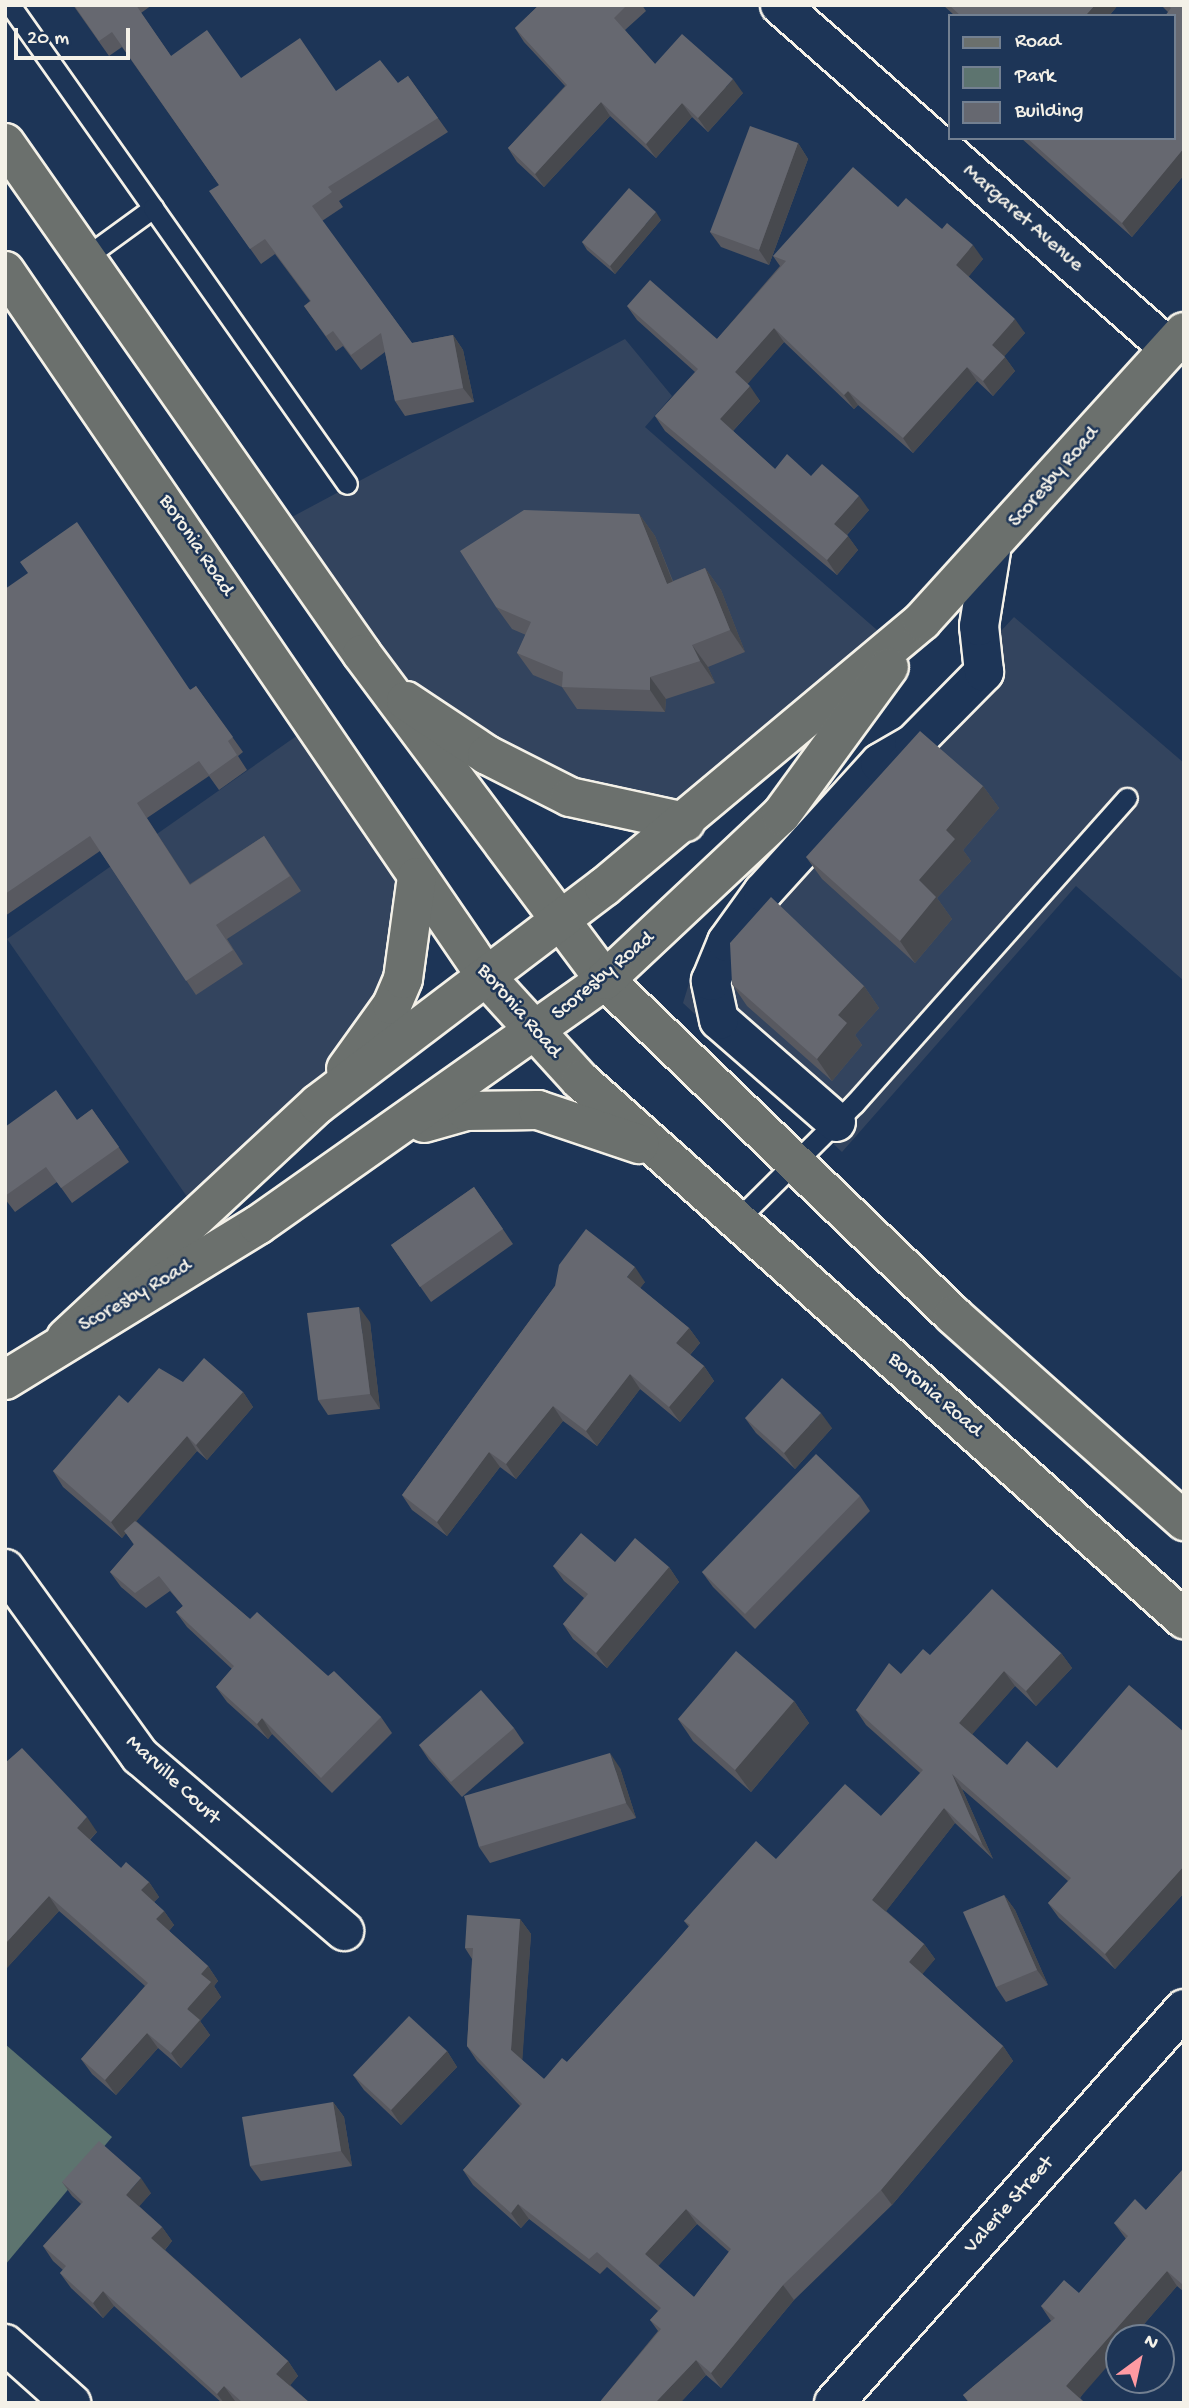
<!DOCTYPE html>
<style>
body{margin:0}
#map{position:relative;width:1189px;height:2408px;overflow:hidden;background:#1d3557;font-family:"Gochi Hand",sans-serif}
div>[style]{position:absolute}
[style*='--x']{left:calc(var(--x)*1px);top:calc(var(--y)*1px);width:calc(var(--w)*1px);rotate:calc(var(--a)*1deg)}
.built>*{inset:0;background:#33445e}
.green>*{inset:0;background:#5d746f}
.roads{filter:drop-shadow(2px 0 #f4f1e8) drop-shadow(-2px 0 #f4f1e8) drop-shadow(0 2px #f4f1e8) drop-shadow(0 -2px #f4f1e8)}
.service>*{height:19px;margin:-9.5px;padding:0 9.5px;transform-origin:9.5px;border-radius:9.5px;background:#1d3557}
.minor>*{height:38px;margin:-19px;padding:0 19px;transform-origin:19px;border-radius:19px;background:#1d3557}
.primary>*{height:38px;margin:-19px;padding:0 19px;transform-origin:19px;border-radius:19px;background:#6b706d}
.wall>*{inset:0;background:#585960}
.shaded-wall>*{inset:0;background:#47494e}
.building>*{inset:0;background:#666870}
span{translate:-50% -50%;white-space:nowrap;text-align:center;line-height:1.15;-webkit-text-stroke:5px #1d3557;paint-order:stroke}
.street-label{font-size:21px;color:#f4f1e8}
.frame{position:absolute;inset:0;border:7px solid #f4f1e8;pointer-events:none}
.legend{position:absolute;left:948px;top:14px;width:228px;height:126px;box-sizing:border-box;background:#1d3557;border:2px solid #738091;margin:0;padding:9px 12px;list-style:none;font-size:21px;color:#f4f1e8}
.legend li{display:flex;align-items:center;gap:14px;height:35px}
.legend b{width:35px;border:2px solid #738091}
.north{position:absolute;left:1105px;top:2324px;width:70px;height:70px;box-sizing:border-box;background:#1d3557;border:2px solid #738091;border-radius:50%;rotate:33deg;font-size:19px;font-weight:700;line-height:28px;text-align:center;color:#f4f1e8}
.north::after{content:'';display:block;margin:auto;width:24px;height:32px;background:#ff9aa2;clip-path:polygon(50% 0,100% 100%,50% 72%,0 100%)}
.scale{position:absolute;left:14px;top:28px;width:116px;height:32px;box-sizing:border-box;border:4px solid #f4f1e8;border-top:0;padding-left:9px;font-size:21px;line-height:24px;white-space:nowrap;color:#f4f1e8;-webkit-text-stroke:5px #1d3557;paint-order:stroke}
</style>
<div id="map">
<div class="built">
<div style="clip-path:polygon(625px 339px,672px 396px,645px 427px,893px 644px,685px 822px,619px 812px,387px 688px,275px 526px)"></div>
<div style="clip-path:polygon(1014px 617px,1184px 763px,1184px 981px,1076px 886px,842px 1152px,683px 1003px,697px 957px)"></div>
<div style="clip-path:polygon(315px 723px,417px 877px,392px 1005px,197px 1211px,7px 939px)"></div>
</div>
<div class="green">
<div style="clip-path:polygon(5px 2044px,112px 2137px,5px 2265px)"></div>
</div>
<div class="roads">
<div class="service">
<div style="--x:10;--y:5;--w:248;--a:54.8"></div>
<div style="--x:87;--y:256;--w:82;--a:-36"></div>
<div style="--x:153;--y:208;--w:337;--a:54.9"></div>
<div style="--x:735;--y:1222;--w:168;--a:-44.8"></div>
<div style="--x:854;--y:1104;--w:410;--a:-48.3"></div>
</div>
<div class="minor">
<div style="--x:780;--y:5;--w:519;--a:41.4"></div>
<div style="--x:836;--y:1122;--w:155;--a:-138.9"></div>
<div style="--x:719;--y:1020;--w:40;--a:-102"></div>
<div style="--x:711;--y:981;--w:42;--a:-67.7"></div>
<div style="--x:727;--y:942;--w:62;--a:-54.2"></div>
<div style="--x:763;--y:892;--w:174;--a:-47.8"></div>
<div style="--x:880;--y:763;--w:39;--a:-30"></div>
<div style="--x:914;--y:743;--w:100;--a:-45.4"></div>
<div style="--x:984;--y:672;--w:46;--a:-96.2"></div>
<div style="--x:979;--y:626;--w:76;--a:-80.9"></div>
<div style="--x:5;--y:1569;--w:231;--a:54.2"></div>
<div style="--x:140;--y:1756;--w:269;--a:40.6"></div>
<div style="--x:5;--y:2344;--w:89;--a:41.8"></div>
<div style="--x:834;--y:2403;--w:527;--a:-48.38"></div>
</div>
<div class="primary">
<div style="--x:5;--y:143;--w:623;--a:55.06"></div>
<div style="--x:362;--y:654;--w:407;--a:53.3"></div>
<div style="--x:605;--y:980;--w:483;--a:43.9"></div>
<div style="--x:953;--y:1315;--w:310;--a:41.7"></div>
<div style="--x:5;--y:271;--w:857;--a:55.7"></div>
<div style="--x:488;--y:979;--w:137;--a:47.7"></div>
<div style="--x:580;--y:1080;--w:810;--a:41.75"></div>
<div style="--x:406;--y:701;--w:97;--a:33.7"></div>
<div style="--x:487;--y:755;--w:93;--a:26.8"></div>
<div style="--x:570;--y:797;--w:118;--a:12.3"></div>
<div style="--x:346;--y:1069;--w:79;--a:-54.3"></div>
<div style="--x:392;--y:1005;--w:28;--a:-67"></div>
<div style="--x:403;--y:979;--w:103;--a:-82.2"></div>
<div style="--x:424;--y:1123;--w:44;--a:-15.9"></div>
<div style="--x:466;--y:1111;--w:72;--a:-0.8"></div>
<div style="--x:538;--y:1110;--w:107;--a:18.6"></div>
<div style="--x:66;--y:1338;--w:344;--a:-42.9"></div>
<div style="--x:318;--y:1104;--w:359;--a:-37.2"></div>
<div style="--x:604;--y:887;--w:415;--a:-39.9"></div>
<div style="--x:922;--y:621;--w:390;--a:-47.8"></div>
<div style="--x:5;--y:1380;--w:297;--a:-31.5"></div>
<div style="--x:258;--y:1225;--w:425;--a:-35.2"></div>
<div style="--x:605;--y:980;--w:241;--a:-43.2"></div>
<div style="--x:781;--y:815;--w:183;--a:-53.9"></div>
</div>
</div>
<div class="wall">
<div style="clip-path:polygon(73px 5px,152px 5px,141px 13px,171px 56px,241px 78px,336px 91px,398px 83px,408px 76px,448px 132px,339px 201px,343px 207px,322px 221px,412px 343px,453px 335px,463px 350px,474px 402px,405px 416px,395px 401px,385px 352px,361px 370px,343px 346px,336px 351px,304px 306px,310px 301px,275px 254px,261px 264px,220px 206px,219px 185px,122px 47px,109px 56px)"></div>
<div style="clip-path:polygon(539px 5px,642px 5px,646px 11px,625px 30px,655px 64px,743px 93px,708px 132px,692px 117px,656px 158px,610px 116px,544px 187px,517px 162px,508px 148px,565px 86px,524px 42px,515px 28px)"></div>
<div style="clip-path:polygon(943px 5px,1118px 5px,1109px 16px,955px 16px)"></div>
<div style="clip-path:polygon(1161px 5px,1184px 5px,1184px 175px,1132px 237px,1021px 138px,1173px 138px,1168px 12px)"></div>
<div style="clip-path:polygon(798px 143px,808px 159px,769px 265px,721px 247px,710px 232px)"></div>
<div style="clip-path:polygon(898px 207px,942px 229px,983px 259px,968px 277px,1025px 333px,1004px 356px,1015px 371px,993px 396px,977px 381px,913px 453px,858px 405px,854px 409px,784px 342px,747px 384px,760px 401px,733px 431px,775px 469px,811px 476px,869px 510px,847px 535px,858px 550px,837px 575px,665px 431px,655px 416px,695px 372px,637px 320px,627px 306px,717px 339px,780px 266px,773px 256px)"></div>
<div style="clip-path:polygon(661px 220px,615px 274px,587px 250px,582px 242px)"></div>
<div style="clip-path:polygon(639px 514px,655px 536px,673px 581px,705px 568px,721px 590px,745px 652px,708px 667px,715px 683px,666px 699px,665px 712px,577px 709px,562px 687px,533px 675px,517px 653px,526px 635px,512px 629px,496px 607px)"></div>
<div style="clip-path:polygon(5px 589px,191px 690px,196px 686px,243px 752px,238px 756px,247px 770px,219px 790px,209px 776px,147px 818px,190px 884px,264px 836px,301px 891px,227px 939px,243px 964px,196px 995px,100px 851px,5px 916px)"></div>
<div style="clip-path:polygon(983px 786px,999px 808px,963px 850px,971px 861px,937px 898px,952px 919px,915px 963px,822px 879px,806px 857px)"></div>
<div style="clip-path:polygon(732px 984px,864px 986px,879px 1008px,855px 1035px,862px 1045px,832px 1081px,747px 1006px)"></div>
<div style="clip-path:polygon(92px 1109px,129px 1162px,72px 1203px,57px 1182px,15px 1212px,5px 1199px,5px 1127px,77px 1120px)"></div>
<div style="clip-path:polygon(474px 1187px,513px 1244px,431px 1302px,391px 1245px)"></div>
<div style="clip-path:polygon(645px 1282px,640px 1288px,689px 1328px,700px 1343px,690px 1355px,704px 1366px,714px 1381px,680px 1422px,640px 1389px,597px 1446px,563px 1421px,516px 1479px,500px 1467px,447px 1536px,412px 1510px,402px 1495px,555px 1286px)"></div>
<div style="clip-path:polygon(370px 1322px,380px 1409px,328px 1415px,318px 1400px)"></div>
<div style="clip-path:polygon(183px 1382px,243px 1392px,253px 1407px,207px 1460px,197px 1451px,136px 1521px,250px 1619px,328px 1676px,381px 1717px,392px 1733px,332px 1793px,272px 1734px,268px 1739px,227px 1702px,216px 1687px,232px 1669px,187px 1627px,176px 1612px,183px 1606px,170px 1591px,146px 1608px,121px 1587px,110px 1572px,134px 1545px,126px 1533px,122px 1538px,63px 1487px,53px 1471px,128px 1403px)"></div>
<div style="clip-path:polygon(745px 1418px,832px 1428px,795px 1469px,756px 1433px)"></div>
<div style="clip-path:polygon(860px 1496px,870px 1511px,755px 1629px,713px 1587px,702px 1572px)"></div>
<div style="clip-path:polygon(615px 1562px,669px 1567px,679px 1582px,607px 1668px,573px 1639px,563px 1624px,584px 1598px,564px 1581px,553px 1566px)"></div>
<div style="clip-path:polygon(evenodd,1061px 1653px,1072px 1668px,1036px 1706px,1015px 1686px,972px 1734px,1007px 1765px,1057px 1768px,1184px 1732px,1184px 1893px,1115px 1969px,1059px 1918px,1048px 1903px,1068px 1881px,962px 1789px,993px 1859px,955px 1823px,886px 1911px,924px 1944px,935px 1959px,922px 1974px,1003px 2046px,1013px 2061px,892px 2205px,794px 2300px,721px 2388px,706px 2375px,680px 2403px,599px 2403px,658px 2331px,650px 2320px,658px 2311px,607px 2267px,600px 2274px,529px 2219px,521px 2228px,473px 2185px,463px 2170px,520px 2106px,477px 2061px,467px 2046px,472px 1959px,465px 1948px,520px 1919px,531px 1934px,522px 2060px,544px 2079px,567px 2062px,663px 1956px,689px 1927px,684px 1921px,776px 1859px,881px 1816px,920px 1773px,866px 1725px,856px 1710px,901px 1674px,930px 1655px,1061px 1653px,697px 2224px,729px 2252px,694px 2297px,658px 2266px,697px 2224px)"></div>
<div style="clip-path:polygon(794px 1701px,809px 1723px,751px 1792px,693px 1741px,678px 1719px)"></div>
<div style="clip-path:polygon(514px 1728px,524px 1743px,462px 1797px,429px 1760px,419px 1745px)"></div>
<div style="clip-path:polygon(5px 1763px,97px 1832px,90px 1840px,121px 1868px,149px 1882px,159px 1897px,154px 1902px,164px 1911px,174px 1925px,169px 1931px,208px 1966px,218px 1981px,214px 1986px,221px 1997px,200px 2021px,210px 2035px,181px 2068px,158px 2048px,116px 2095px,92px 2074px,81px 2059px,145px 1986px,59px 1911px,5px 1970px)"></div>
<div style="clip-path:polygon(620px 1768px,636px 1818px,490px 1863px,479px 1847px)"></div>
<div style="clip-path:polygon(1004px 1895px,1015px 1910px,1048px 1985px,1006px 2002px,996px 1987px)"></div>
<div style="clip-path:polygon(447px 2051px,457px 2067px,401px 2125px,364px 2090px,353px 2075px)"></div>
<div style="clip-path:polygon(333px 2102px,344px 2117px,352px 2166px,261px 2181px,250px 2166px)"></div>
<div style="clip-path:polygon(1184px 2168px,1184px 2292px,1177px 2286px,1132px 2338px,1119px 2338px,1080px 2398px,1085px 2403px,969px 2403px,963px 2395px,1051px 2321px,1041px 2306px,1079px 2293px,1126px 2239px,1114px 2223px,1146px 2210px)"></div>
<div style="clip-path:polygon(62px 2182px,151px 2193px,139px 2206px,162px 2227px,172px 2241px,165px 2250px,288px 2361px,298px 2376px,290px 2385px,310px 2403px,237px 2403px,235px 2401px,233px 2403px,222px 2403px,114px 2306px,103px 2318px,71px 2288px,60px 2273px,63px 2270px,53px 2261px,43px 2246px,81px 2204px,72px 2196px)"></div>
</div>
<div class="shaded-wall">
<div style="clip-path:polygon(1095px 5px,1118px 5px,1109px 16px,1087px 16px,1086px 15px)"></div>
<div style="clip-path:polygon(733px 79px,743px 93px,708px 132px,698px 118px)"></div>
<div style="clip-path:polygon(601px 102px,610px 116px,544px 187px,535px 174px)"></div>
<div style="clip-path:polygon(682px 103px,692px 117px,656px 158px,646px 144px)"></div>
<div style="clip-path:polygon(798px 143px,808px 159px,769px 265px,759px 250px)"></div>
<div style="clip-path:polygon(1184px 148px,1184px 175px,1132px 237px,1122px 223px)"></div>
<div style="clip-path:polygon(656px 212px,661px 220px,615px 274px,610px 266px)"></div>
<div style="clip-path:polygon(973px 245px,983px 259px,966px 280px,956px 265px)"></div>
<div style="clip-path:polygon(1015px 319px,1025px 333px,1002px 359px,992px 345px)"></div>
<div style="clip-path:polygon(774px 328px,784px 342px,745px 387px,735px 372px)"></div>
<div style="clip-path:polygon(453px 335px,463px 350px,474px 402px,463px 388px)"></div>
<div style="clip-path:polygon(1005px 357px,1015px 371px,993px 396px,983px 381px)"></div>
<div style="clip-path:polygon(967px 367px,977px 381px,913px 453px,903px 438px)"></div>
<div style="clip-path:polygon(750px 386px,760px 401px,730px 434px,720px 419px)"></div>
<div style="clip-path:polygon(848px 391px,858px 405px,854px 409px,844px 395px)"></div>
<div style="clip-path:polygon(859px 496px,869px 510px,844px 538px,834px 524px)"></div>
<div style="clip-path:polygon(639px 514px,655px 536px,682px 606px,667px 584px)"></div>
<div style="clip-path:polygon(848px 536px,858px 550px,837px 575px,827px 560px)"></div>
<div style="clip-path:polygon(705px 568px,721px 590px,745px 652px,730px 630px)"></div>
<div style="clip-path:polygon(692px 645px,708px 667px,715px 683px,700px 661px)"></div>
<div style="clip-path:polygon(650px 677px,666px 699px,665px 712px,650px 690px)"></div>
<div style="clip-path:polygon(983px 786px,999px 808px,963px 850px,971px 861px,937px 898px,952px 919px,915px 963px,900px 941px,919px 880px,946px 830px)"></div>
<div style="clip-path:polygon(864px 986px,879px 1008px,855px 1035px,862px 1045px,832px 1081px,817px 1059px,838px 1015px)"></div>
<div style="clip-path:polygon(635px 1267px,645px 1282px,637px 1292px,627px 1277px)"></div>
<div style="clip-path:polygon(359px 1307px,370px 1322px,380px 1409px,370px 1394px)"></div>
<div style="clip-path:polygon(689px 1328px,700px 1343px,687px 1358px,676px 1343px)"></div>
<div style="clip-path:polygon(704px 1366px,714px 1381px,680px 1422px,669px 1407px)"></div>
<div style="clip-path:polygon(630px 1374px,640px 1389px,597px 1446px,586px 1431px)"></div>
<div style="clip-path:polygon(243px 1392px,253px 1407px,207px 1460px,196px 1445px)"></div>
<div style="clip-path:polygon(553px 1406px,563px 1421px,516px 1479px,506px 1464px)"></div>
<div style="clip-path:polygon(821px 1413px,832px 1428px,795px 1469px,784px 1453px)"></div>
<div style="clip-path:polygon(187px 1436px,197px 1451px,122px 1538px,111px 1522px)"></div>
<div style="clip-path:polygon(489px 1452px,500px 1467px,447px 1536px,437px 1522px)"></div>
<div style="clip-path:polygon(669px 1567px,679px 1582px,607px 1668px,596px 1653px)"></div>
<div style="clip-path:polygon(1061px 1653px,1072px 1668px,1036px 1706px,1026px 1691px)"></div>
<div style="clip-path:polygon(1004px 1671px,1015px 1686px,969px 1738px,959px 1723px)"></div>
<div style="clip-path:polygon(794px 1701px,809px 1723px,751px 1792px,735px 1770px)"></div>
<div style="clip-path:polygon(262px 1718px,272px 1734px,268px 1739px,257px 1724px)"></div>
<div style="clip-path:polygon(610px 1753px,620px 1768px,636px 1818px,626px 1803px)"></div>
<div style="clip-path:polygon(952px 1774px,962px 1789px,993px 1859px,982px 1844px)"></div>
<div style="clip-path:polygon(944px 1808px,955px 1823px,883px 1915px,872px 1900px)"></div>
<div style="clip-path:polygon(87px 1817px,97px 1832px,87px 1842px,77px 1828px)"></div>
<div style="clip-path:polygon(1184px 1866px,1184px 1893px,1115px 1969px,1105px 1954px)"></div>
<div style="clip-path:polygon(149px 1882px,159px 1897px,151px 1905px,141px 1890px)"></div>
<div style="clip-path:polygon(1004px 1895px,1015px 1910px,1048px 1985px,1037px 1970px)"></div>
<div style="clip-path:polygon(49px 1896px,59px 1911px,5px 1970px,5px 1944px)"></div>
<div style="clip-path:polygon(164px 1911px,174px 1925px,166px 1934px,156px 1919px)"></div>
<div style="clip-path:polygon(520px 1919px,531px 1934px,522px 2065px,511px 2050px)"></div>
<div style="clip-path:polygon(924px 1944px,935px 1959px,920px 1977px,909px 1962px)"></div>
<div style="clip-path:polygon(208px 1966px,218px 1981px,214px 1986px,221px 1997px,200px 2021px,210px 2035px,181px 2068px,171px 2053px,201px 1974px)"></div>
<div style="clip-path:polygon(147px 2033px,158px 2048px,116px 2095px,105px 2080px)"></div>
<div style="clip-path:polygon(1003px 2046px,1013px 2061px,892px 2205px,881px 2190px)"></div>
<div style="clip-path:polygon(447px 2051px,457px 2067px,401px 2125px,391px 2110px)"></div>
<div style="clip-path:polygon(333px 2102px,344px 2117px,352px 2166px,341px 2151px)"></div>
<div style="clip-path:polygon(141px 2178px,151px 2193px,136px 2210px,126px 2195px)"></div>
<div style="clip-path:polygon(518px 2204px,529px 2219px,521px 2228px,511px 2213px)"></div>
<div style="clip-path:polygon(686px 2209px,697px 2224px,655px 2269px,645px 2254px)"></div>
<div style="clip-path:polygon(162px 2227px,172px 2241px,162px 2253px,151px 2238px)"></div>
<div style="clip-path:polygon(1167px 2271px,1177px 2286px,1132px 2338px,1119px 2338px,1119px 2353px,1077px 2401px,1066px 2386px)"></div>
<div style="clip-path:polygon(783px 2285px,794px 2300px,721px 2388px,711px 2373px)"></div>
<div style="clip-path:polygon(103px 2291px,114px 2306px,103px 2318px,93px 2303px)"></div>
<div style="clip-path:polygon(696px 2360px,706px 2375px,680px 2403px,655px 2403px)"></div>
<div style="clip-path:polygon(288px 2361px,298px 2376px,287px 2389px,276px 2374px)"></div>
<div style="clip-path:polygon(224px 2386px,235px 2401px,233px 2403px,224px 2403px,217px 2394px)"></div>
</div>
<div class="building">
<div style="clip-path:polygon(74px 5px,136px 5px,171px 56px,207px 30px,241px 78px,300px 38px,336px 91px,380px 60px,398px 83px,408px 76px,438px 118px,328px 187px,332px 192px,312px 206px,412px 343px,453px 335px,463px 388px,395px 401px,381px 333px,351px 355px,333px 331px,326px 336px,304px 306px,311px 301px,265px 239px,250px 249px,209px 191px,219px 185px,112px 32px,99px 41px)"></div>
<div style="clip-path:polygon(539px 5px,627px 5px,614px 18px,655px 64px,682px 34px,733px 79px,698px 118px,682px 103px,646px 144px,601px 102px,535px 174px,508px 148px,567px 85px,515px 28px)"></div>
<div style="clip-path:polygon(949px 5px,1095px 5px,1086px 15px,1088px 16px,961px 16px)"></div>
<div style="clip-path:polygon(1167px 5px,1184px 5px,1184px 148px,1122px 223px,1027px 138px,1173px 138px,1173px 16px,1165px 16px,1171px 8px)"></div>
<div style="clip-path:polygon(750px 126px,798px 143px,759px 250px,710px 232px)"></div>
<div style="clip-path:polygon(853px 167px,898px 207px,906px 198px,942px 229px,947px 223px,973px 245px,956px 265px,1015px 319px,992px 345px,1005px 357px,983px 381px,967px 367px,903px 438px,848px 391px,844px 395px,774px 328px,735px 372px,750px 386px,720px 419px,775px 469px,787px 454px,811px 476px,822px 464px,859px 496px,834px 524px,848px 536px,827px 560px,655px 416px,698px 369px,627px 306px,650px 280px,717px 339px,786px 261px,773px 256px)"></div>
<div style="clip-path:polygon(629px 188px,656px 212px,610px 266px,582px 242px)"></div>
<div style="clip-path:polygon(524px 510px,639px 514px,667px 584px,705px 568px,730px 630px,692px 645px,700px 661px,650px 677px,650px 690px,562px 687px,563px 672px,517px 653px,531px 622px,496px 607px,460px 551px)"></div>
<div style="clip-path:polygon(77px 522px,190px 690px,196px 686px,233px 737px,228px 741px,237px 755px,209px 775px,199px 761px,137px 803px,190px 885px,264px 836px,290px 876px,216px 925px,233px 950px,186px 981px,90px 836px,5px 894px,5px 589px,28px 573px,20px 562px)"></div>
<div style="clip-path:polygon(920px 731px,983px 786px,946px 830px,955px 839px,919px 880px,936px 897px,900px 941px,806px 857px)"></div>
<div style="clip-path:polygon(771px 897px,864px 986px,838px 1015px,847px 1023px,817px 1059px,732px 984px,730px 943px)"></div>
<div style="clip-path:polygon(56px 1090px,77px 1120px,92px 1109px,119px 1147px,61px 1188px,46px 1167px,5px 1196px,5px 1127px)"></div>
<div style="clip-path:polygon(474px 1187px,503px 1229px,420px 1287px,391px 1245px)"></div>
<div style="clip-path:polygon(586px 1229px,635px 1267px,627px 1277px,689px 1328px,676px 1343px,704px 1366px,669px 1407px,630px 1374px,586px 1431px,553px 1406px,506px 1464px,489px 1452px,437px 1522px,402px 1495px,555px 1286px,559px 1265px)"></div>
<div style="clip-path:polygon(359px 1307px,370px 1394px,318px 1400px,307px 1313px)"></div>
<div style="clip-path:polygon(204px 1358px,243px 1392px,196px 1445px,187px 1436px,111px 1522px,53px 1471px,119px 1395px,128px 1403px,159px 1368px,183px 1382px)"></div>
<div style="clip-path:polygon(782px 1378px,821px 1413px,784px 1453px,745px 1418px)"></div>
<div style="clip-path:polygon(816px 1454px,860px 1496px,745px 1614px,702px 1572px)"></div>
<div style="clip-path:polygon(135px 1521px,250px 1619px,257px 1612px,328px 1676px,334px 1671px,381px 1717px,321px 1778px,262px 1718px,257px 1724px,216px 1687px,234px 1666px,176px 1612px,183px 1606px,159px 1576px,135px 1593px,110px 1572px,134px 1544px,124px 1531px)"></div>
<div style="clip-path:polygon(581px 1533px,615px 1562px,635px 1538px,669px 1567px,596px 1653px,563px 1624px,588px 1594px,553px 1566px)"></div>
<div style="clip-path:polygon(evenodd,992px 1589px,1061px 1653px,1026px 1691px,1004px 1671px,959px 1723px,1007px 1765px,1027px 1741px,1057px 1768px,1129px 1685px,1184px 1732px,1184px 1866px,1105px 1954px,1048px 1903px,1071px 1878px,952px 1774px,982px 1844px,944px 1808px,872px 1900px,924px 1944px,909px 1962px,1003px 2046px,881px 2190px,783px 2285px,711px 2373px,696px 2360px,655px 2403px,599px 2403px,661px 2329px,650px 2320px,661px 2308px,597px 2252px,589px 2259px,518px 2204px,511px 2213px,463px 2170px,522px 2104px,467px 2046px,473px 1948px,465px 1948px,467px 1915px,520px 1919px,511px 2050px,544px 2079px,562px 2058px,567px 2062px,663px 1956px,690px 1925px,684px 1921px,756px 1841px,776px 1859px,845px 1784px,881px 1816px,923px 1770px,856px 1710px,889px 1663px,901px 1674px,923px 1649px,930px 1655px,992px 1589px,686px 2209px,731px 2249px,694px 2297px,645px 2254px,686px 2209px)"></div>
<div style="clip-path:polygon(736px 1651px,794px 1701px,735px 1770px,678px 1719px)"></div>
<div style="clip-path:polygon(481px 1690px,514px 1728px,451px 1782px,419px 1745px)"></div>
<div style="clip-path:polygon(22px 1748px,87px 1817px,77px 1828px,121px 1868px,126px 1862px,149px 1882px,141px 1890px,164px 1911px,156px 1919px,208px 1966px,201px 1974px,211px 1982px,187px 2009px,200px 2020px,171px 2053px,147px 2033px,105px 2080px,81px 2059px,148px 1983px,49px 1896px,5px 1944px,5px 1763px)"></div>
<div style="clip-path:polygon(610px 1753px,626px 1803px,479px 1847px,464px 1796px)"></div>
<div style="clip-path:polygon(1004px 1895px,1037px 1970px,996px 1987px,963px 1912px)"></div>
<div style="clip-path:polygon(409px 2016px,447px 2051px,391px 2110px,353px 2075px)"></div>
<div style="clip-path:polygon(333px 2102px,341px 2151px,250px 2166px,242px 2117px)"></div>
<div style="clip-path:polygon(99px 2141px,141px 2178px,126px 2195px,162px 2227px,151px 2238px,288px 2361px,276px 2374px,310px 2403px,243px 2403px,224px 2386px,217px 2394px,103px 2291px,93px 2303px,60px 2273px,66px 2266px,43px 2246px,83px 2202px,62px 2182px)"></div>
<div style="clip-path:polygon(1184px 2168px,1184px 2285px,1183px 2285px,1167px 2271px,1066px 2386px,1085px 2403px,970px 2403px,963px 2395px,1055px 2318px,1041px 2306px,1064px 2280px,1079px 2293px,1128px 2236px,1114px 2223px,1135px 2199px,1146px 2210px)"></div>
</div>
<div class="street-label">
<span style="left:1022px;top:219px;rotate:41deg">Margaret Avenue</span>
<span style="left:1055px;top:478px;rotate:-49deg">Scoresby Road</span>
<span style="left:195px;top:546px;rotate:56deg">Boronia Road</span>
<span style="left:604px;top:977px;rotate:-40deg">Scoresby Road</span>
<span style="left:518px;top:1012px;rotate:49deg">Boronia Road</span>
<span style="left:136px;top:1297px;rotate:-30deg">Scoresby Road</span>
<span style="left:934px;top:1396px;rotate:41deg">Boronia Road</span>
<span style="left:172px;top:1781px;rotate:43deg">Marville Court</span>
<span style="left:1010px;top:2206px;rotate:-48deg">Valerie Street</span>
</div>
<div class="frame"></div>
<ul class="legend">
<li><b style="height:9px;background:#6b706d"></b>Road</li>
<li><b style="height:19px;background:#5d746f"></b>Park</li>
<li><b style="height:19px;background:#666870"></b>Building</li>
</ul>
<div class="north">N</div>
<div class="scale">20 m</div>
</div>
